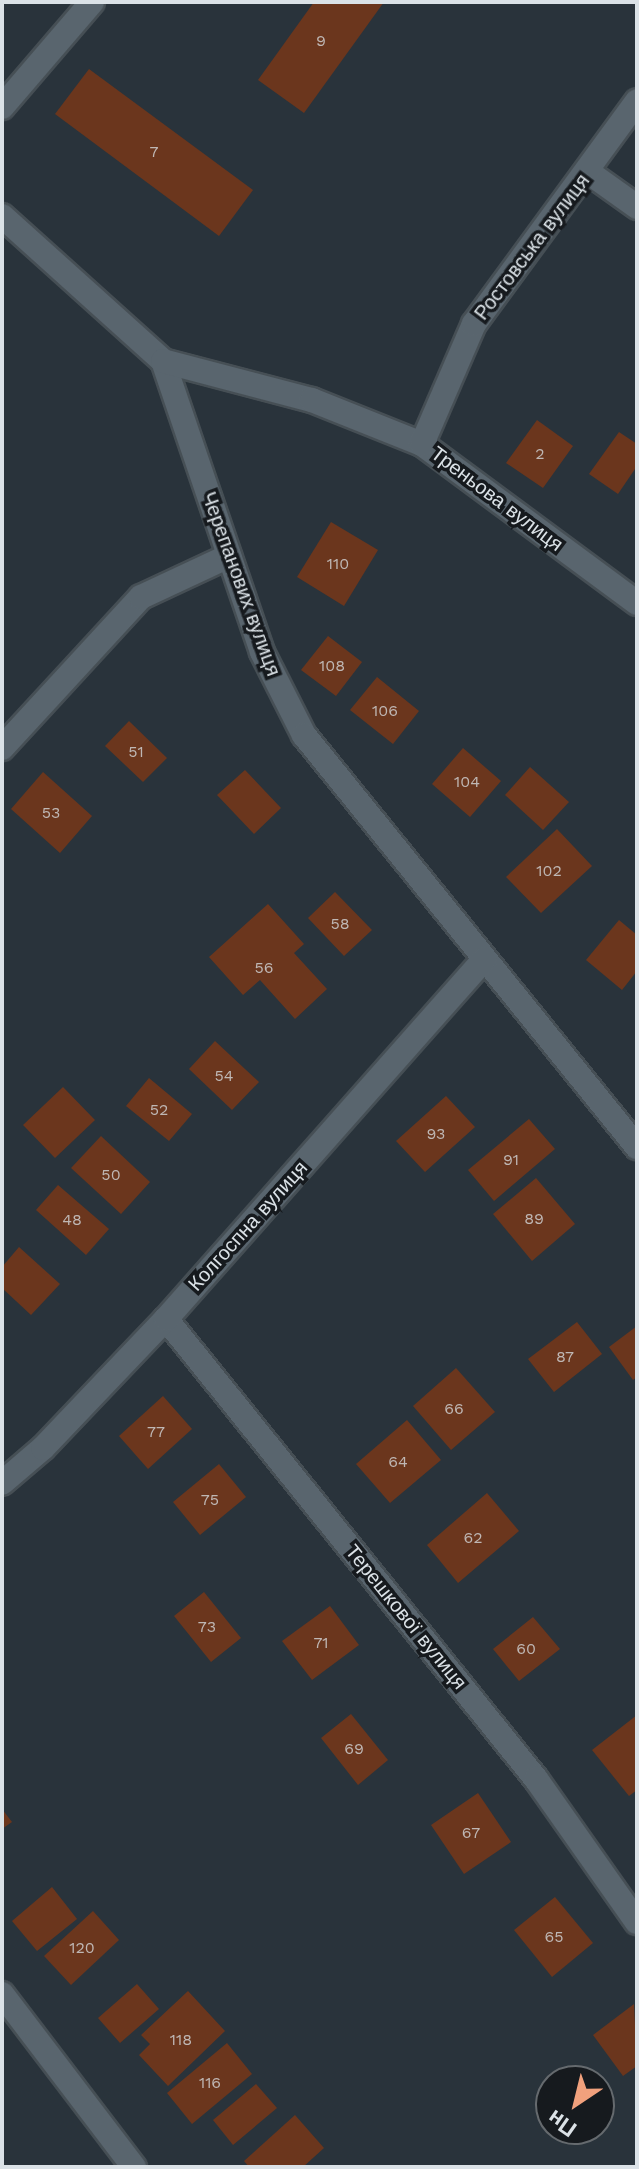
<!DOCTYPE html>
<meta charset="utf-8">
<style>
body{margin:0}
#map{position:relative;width:639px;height:2169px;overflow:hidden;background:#29333b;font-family:"Work Sans",sans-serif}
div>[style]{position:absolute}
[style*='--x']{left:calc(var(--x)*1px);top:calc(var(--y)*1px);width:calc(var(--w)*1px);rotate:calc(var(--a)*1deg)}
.building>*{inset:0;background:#6b361d}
.roads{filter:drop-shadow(2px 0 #464f55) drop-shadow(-2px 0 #464f55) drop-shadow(0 2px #464f55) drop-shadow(0 -2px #464f55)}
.minor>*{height:24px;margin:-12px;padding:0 12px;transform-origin:12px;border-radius:12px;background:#59656e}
.tertiary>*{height:24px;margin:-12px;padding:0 12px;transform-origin:12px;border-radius:12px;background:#59656e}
span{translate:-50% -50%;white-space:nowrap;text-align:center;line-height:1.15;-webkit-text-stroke:7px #161a1e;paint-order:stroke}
.number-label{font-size:16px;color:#bfb7b4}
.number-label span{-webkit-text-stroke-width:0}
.street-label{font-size:20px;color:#dbe2e7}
.frame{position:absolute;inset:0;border:4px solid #dbe2e7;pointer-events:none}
.north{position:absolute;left:535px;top:2065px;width:80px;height:80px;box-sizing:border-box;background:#161a1e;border:2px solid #656a6e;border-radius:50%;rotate:215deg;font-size:22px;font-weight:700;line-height:32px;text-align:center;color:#dbe2e7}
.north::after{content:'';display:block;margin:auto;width:28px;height:36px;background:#f1a17d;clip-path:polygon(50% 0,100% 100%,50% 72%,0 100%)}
</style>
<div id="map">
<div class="building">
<div style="clip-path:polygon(314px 2px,384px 2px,304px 113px,258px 80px)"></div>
<div style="clip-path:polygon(89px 69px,253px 190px,219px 236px,55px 114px)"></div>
<div style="clip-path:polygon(537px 420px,573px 446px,543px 488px,506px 463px)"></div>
<div style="clip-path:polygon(619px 432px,637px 444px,637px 466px,618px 494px,589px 474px)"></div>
<div style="clip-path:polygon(331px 522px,378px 550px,344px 606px,297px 577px)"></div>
<div style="clip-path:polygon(328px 636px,362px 662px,336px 696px,301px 670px)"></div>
<div style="clip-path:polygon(377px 677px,419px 711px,393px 744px,350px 710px)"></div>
<div style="clip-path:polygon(129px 721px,167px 758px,143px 782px,105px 746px)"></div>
<div style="clip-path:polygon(463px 748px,501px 781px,470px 817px,432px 784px)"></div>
<div style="clip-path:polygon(530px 767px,569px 802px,543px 830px,505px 795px)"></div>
<div style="clip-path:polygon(245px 770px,281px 808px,254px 834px,217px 795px)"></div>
<div style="clip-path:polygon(43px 772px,92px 816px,60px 853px,11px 809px)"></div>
<div style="clip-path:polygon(557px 829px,592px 866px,541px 913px,506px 877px)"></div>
<div style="clip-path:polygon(335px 892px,372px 930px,344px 956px,308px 918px)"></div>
<div style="clip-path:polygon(268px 904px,304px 944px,294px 953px,327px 989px,295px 1019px,260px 980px,243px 995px,209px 957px)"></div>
<div style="clip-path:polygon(619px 920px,637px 935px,637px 971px,622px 990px,586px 960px)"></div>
<div style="clip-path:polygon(215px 1041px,259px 1082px,232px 1110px,189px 1069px)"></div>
<div style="clip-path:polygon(149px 1078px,192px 1114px,169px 1141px,126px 1106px)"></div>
<div style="clip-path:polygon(63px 1087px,95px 1120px,55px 1158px,23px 1125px)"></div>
<div style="clip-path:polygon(446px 1096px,475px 1127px,425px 1172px,396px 1141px)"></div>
<div style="clip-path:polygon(529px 1119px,555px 1149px,494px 1201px,468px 1170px)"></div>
<div style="clip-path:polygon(101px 1136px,150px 1182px,121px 1214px,71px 1168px)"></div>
<div style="clip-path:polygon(536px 1178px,575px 1224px,532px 1261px,493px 1214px)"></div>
<div style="clip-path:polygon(58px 1185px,109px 1229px,86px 1255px,36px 1210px)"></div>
<div style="clip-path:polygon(19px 1247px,60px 1284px,31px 1315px,2px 1288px,2px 1267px)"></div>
<div style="clip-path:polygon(577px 1322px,602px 1354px,554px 1392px,528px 1359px)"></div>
<div style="clip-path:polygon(637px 1326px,637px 1377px,633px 1380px,609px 1347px)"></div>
<div style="clip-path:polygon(456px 1368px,495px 1412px,451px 1450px,413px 1406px)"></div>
<div style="clip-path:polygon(163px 1396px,192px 1429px,148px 1469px,119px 1436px)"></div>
<div style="clip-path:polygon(407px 1420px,441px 1460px,390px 1503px,356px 1464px)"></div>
<div style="clip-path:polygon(219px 1464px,246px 1497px,200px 1535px,173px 1502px)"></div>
<div style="clip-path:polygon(487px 1493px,519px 1531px,458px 1583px,427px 1545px)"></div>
<div style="clip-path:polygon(204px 1592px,241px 1638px,211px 1662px,174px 1616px)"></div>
<div style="clip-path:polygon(330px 1606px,359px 1645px,312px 1680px,282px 1641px)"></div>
<div style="clip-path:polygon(533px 1617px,560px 1649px,519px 1681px,493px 1649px)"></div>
<div style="clip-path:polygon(351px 1714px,388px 1760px,358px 1785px,321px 1738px)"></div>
<div style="clip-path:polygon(637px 1715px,637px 1790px,629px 1796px,592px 1750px)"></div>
<div style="clip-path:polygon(478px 1793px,511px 1842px,464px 1874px,431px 1825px)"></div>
<div style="clip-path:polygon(2px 1809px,12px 1822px,2px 1829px)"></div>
<div style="clip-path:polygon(52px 1887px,77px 1919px,37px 1951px,12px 1921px)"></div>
<div style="clip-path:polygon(555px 1897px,593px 1943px,552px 1977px,514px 1930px)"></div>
<div style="clip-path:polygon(93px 1911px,119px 1940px,71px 1985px,44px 1956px)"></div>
<div style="clip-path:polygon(137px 1984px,159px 2009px,120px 2043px,98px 2018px)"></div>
<div style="clip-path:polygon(188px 1991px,225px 2031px,168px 2086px,139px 2055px,150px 2044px,141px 2035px)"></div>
<div style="clip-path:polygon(634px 2004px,637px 2066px,623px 2076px,593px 2035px)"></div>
<div style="clip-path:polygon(227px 2043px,252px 2074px,192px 2124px,167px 2093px)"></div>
<div style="clip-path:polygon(256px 2084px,277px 2108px,233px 2145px,213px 2120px)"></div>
<div style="clip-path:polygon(295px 2115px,324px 2148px,303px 2167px,249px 2167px,244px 2161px)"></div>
</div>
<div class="roads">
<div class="minor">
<div style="--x:2;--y:107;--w:138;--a:-49.4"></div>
<div style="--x:588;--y:172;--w:60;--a:35.5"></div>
<div style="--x:2;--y:216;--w:217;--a:42"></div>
<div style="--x:163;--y:361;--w:307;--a:71.2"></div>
<div style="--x:262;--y:652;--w:93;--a:63.2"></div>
<div style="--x:304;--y:735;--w:530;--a:51.05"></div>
<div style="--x:163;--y:361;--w:154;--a:14.7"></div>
<div style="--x:312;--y:400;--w:118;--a:21.8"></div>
<div style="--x:422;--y:444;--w:267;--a:36.5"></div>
<div style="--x:422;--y:444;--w:131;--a:-66.6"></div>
<div style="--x:474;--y:324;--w:276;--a:-53.8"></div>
<div style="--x:2;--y:748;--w:205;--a:-47.4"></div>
<div style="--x:141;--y:597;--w:97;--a:-25"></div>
<div style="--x:166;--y:1319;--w:590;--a:51.19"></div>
<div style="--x:536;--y:1779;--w:175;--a:54.8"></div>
<div style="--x:2;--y:1483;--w:54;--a:-40.5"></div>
<div style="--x:43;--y:1448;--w:178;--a:-46.4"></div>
<div style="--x:166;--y:1319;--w:480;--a:-48.5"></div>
</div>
<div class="tertiary">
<div style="--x:2;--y:1994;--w:218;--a:52.7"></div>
</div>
</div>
<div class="number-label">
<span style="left:321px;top:41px">9</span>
<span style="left:154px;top:152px">7</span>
<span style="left:540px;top:454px">2</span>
<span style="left:338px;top:564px">110</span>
<span style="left:332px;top:666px">108</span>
<span style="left:385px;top:711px">106</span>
<span style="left:136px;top:752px">51</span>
<span style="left:467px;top:782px">104</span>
<span style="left:51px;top:813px">53</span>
<span style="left:549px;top:871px">102</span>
<span style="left:340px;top:924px">58</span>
<span style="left:264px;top:968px">56</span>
<span style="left:224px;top:1076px">54</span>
<span style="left:159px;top:1110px">52</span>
<span style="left:436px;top:1134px">93</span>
<span style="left:511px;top:1160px">91</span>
<span style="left:111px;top:1175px">50</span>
<span style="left:534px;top:1219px">89</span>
<span style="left:72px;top:1220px">48</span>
<span style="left:565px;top:1357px">87</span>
<span style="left:454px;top:1409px">66</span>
<span style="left:156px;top:1432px">77</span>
<span style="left:398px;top:1462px">64</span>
<span style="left:210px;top:1500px">75</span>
<span style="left:473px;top:1538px">62</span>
<span style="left:207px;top:1627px">73</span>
<span style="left:321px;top:1643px">71</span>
<span style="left:526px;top:1649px">60</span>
<span style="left:354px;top:1749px">69</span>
<span style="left:471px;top:1833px">67</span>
<span style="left:554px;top:1937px">65</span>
<span style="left:82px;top:1948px">120</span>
<span style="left:181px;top:2040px">118</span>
<span style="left:210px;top:2083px">116</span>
</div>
<div class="street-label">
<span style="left:532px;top:247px;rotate:-53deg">Ростовська вулиця</span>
<span style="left:497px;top:499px;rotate:37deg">Треньова вулиця</span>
<span style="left:241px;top:584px;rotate:70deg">Черепанових вулиця</span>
<span style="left:248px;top:1226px;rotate:-48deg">Колгоспна вулиця</span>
<span style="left:406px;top:1617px;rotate:51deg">Терешкової вулиця</span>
</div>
<div class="frame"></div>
<div class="north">Пн</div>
</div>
